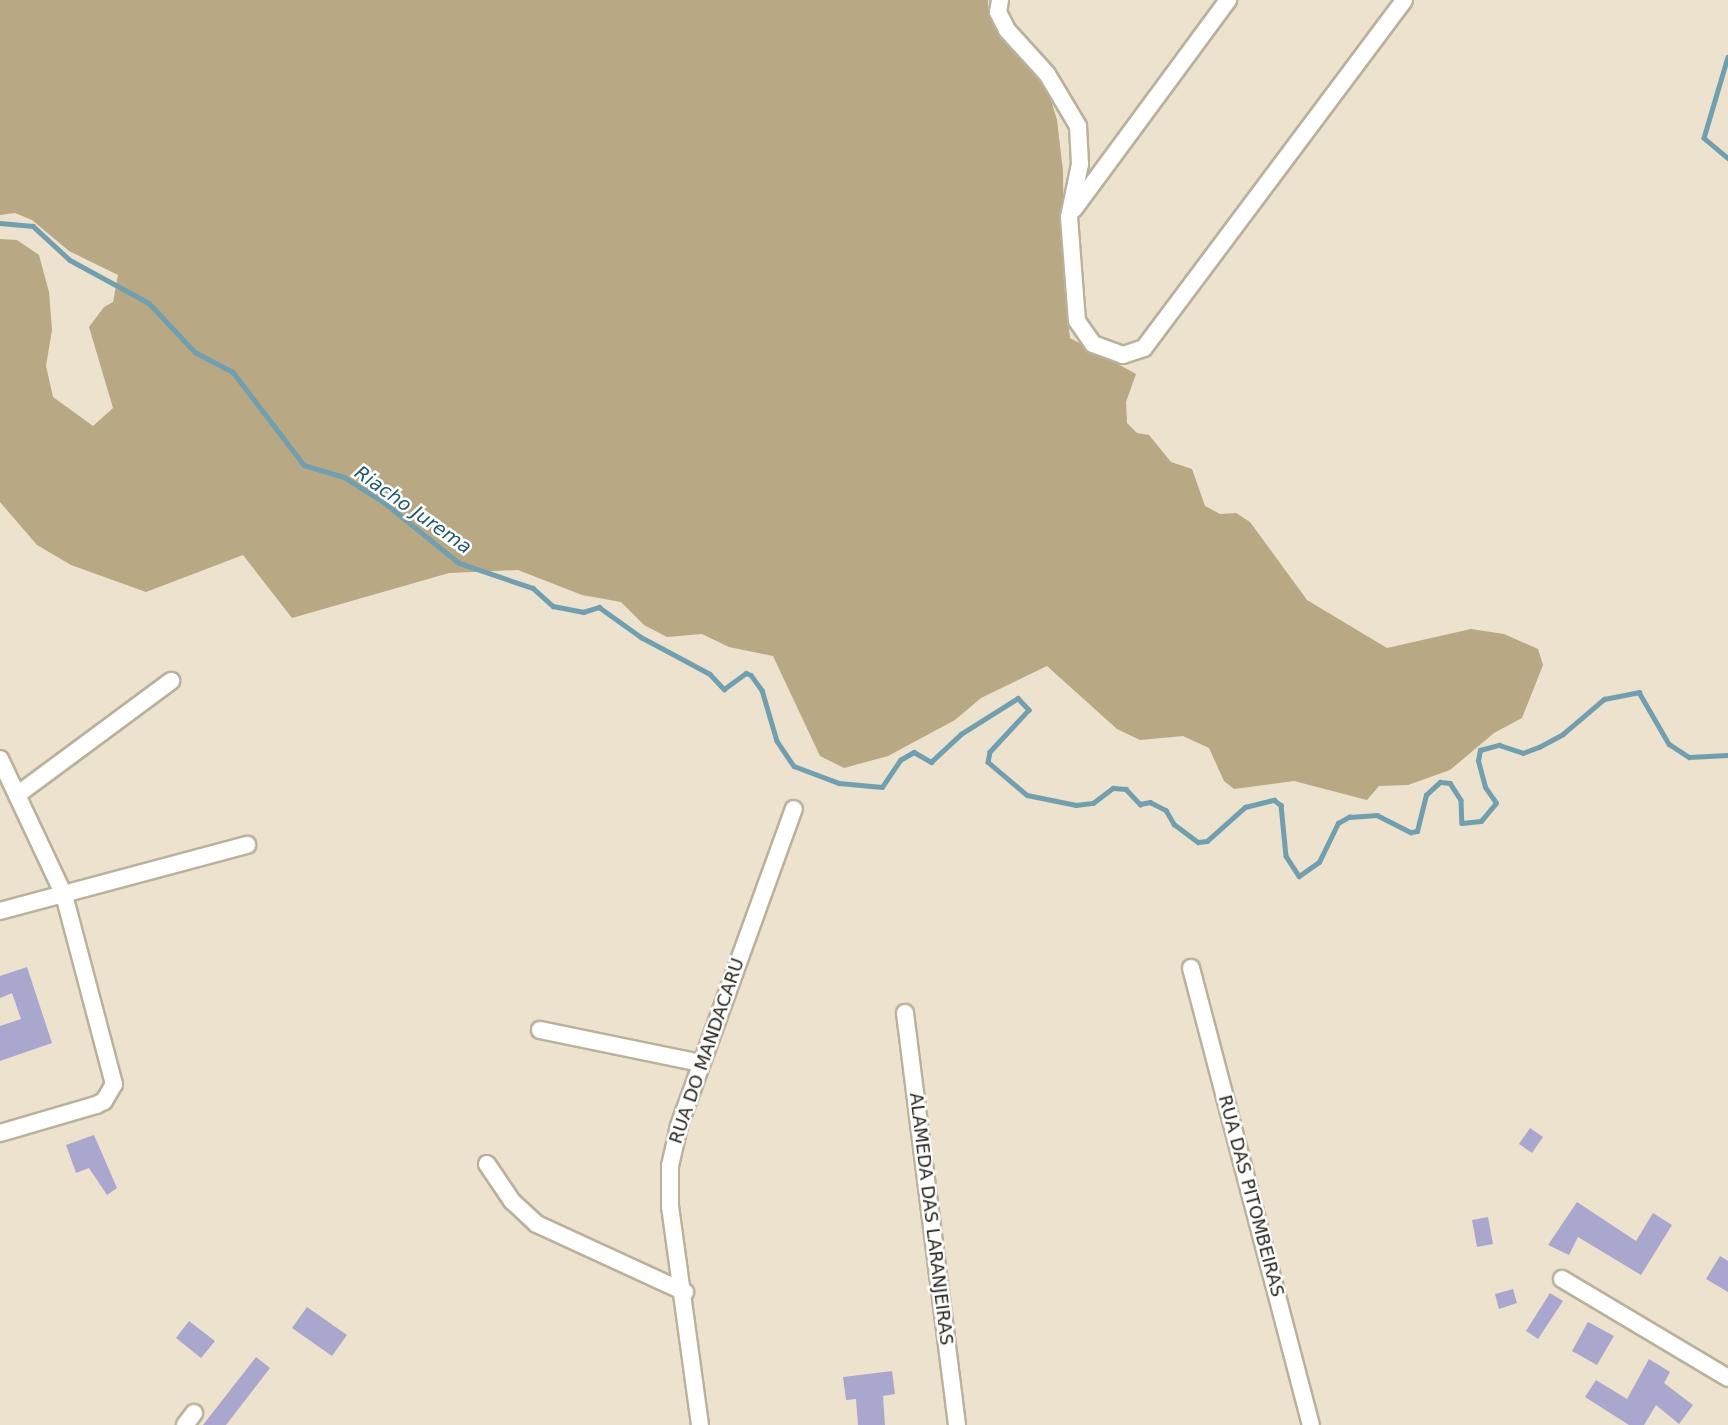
<!DOCTYPE html>
<style>
body{margin:0}
#map{position:relative;width:1728px;height:1425px;overflow:hidden;background:#ece2ce;font-family:"DejaVu Sans",sans-serif}
div>[style]{position:absolute}
[style*='--x']{left:calc(var(--x)*1px);top:calc(var(--y)*1px);width:calc(var(--w)*1px);rotate:calc(var(--a)*1deg)}
.forest>*{inset:0;background:#b8a883}
.stream>*{height:4.5px;margin:-2.25px;padding:0 2.25px;transform-origin:2.25px;border-radius:2.25px;background:#729fb0}
.building>*{inset:0;background:#a9a7cd}
.roads{filter:drop-shadow(2px 0 #bab19d) drop-shadow(-2px 0 #bab19d) drop-shadow(0 2px #bab19d) drop-shadow(0 -2px #bab19d)}
.minor>*{height:16px;margin:-8px;padding:0 8px;transform-origin:8px;border-radius:8px;background:#fff}
span{translate:-50% -50%;white-space:nowrap;text-align:center;line-height:1.15;-webkit-text-stroke:5px #fff;paint-order:stroke}
.street-label{font-size:18px;color:#28251d}
.water-label{font-size:19px;color:#1f5b6d;font-style:italic}
</style>
<div id="map">
<div class="forest">
<div style="clip-path:polygon(0 0,988px 0,988px 12px,1049px 94px,1057px 120px,1063px 171px,1064px 284px,1070px 338px,1136px 374px,1126px 402px,1127px 423px,1137px 433px,1149px 435px,1171px 462px,1192px 469px,1205px 506px,1220px 514px,1236px 513px,1250px 522px,1307px 600px,1387px 648px,1471px 629px,1504px 634px,1538px 649px,1543px 665px,1522px 718px,1494px 733px,1450px 770px,1408px 785px,1379px 786px,1367px 800px,1294px 781px,1234px 789px,1224px 781px,1209px 748px,1183px 736px,1140px 740px,1117px 729px,1047px 666px,981px 698px,955px 720px,888px 756px,844px 768px,820px 756px,773px 656px,729px 647px,702px 634px,667px 637px,644px 625px,621px 602px,582px 595px,518px 570px,449px 573px,292px 618px,243px 555px,146px 592px,71px 565px,37px 545px,0 502px,0 239px,17px 240px,39px 255px,49px 292px,52px 330px,46px 366px,53px 397px,93px 426px,113px 408px,89px 327px,104px 307px,113px 302px,118px 275px,69px 251px,32px 220px,15px 213px,0 215px)"></div>
</div>
<div class="stream">
<div style="--x:1728;--y:57;--w:84;--a:106.5"></div>
<div style="--x:1704;--y:138;--w:31;--a:40"></div>
<div style="--x:0;--y:223;--w:33;--a:5"></div>
<div style="--x:33;--y:226;--w:50;--a:42.6"></div>
<div style="--x:70;--y:260;--w:90;--a:28.6"></div>
<div style="--x:149;--y:303;--w:67;--a:46.8"></div>
<div style="--x:195;--y:352;--w:43;--a:27.8"></div>
<div style="--x:233;--y:372;--w:117;--a:52.6"></div>
<div style="--x:304;--y:465;--w:42;--a:16.7"></div>
<div style="--x:344;--y:477;--w:49;--a:32.4"></div>
<div style="--x:385;--y:503;--w:95;--a:39"></div>
<div style="--x:459;--y:563;--w:78;--a:18.7"></div>
<div style="--x:533;--y:588;--w:27;--a:42"></div>
<div style="--x:553;--y:606;--w:31;--a:11"></div>
<div style="--x:583;--y:612;--w:17;--a:-17"></div>
<div style="--x:599;--y:607;--w:52;--a:35.5"></div>
<div style="--x:641;--y:637;--w:78;--a:28.2"></div>
<div style="--x:710;--y:674;--w:21;--a:47"></div>
<div style="--x:724;--y:689;--w:27;--a:-36"></div>
<div style="--x:746;--y:673;--w:5;--a:22"></div>
<div style="--x:751;--y:675;--w:19;--a:54"></div>
<div style="--x:762;--y:690;--w:53;--a:73.6"></div>
<div style="--x:777;--y:741;--w:30;--a:56"></div>
<div style="--x:794;--y:766;--w:48;--a:20.7"></div>
<div style="--x:839;--y:783;--w:43;--a:5.3"></div>
<div style="--x:882;--y:787;--w:32;--a:-56"></div>
<div style="--x:900;--y:760;--w:16;--a:-30"></div>
<div style="--x:914;--y:752;--w:20;--a:30"></div>
<div style="--x:931;--y:762;--w:41;--a:-43"></div>
<div style="--x:961;--y:734;--w:67;--a:-32.3"></div>
<div style="--x:1018;--y:698;--w:16;--a:47"></div>
<div style="--x:1029;--y:710;--w:57;--a:132.9"></div>
<div style="--x:990;--y:752;--w:10;--a:101"></div>
<div style="--x:988;--y:762;--w:51;--a:40.2"></div>
<div style="--x:1027;--y:795;--w:50;--a:11.5"></div>
<div style="--x:1076;--y:805;--w:17;--a:-7"></div>
<div style="--x:1093;--y:803;--w:25;--a:-37"></div>
<div style="--x:1113;--y:788;--w:13;--a:4"></div>
<div style="--x:1126;--y:789;--w:21;--a:47"></div>
<div style="--x:1140;--y:804;--w:10;--a:-11"></div>
<div style="--x:1150;--y:802;--w:18;--a:27"></div>
<div style="--x:1166;--y:810;--w:16;--a:60"></div>
<div style="--x:1174;--y:824;--w:30;--a:37"></div>
<div style="--x:1198;--y:842;--w:9;--a:-6"></div>
<div style="--x:1207;--y:841;--w:51;--a:-41.8"></div>
<div style="--x:1245;--y:807;--w:30;--a:-14"></div>
<div style="--x:1274;--y:800;--w:9;--a:36"></div>
<div style="--x:1281;--y:805;--w:51;--a:84.4"></div>
<div style="--x:1286;--y:856;--w:24;--a:57"></div>
<div style="--x:1299;--y:876;--w:24;--a:-35"></div>
<div style="--x:1319;--y:862;--w:43;--a:-64"></div>
<div style="--x:1338;--y:823;--w:13;--a:-29"></div>
<div style="--x:1349;--y:817;--w:28;--a:-4"></div>
<div style="--x:1377;--y:815;--w:38;--a:27"></div>
<div style="--x:1411;--y:832;--w:6;--a:-9"></div>
<div style="--x:1417;--y:831;--w:37;--a:-76"></div>
<div style="--x:1426;--y:795;--w:19;--a:-43"></div>
<div style="--x:1440;--y:782;--w:10;--a:6"></div>
<div style="--x:1450;--y:783;--w:20;--a:57"></div>
<div style="--x:1461;--y:800;--w:23;--a:88"></div>
<div style="--x:1462;--y:823;--w:19;--a:-6"></div>
<div style="--x:1481;--y:821;--w:23;--a:-50"></div>
<div style="--x:1496;--y:803;--w:19;--a:-125"></div>
<div style="--x:1485;--y:787;--w:27;--a:-105"></div>
<div style="--x:1478;--y:761;--w:11;--a:-80"></div>
<div style="--x:1480;--y:750;--w:20;--a:-15"></div>
<div style="--x:1499;--y:745;--w:25;--a:18"></div>
<div style="--x:1523;--y:753;--w:17;--a:-21"></div>
<div style="--x:1539;--y:747;--w:27;--a:-28"></div>
<div style="--x:1563;--y:734;--w:54;--a:-40.5"></div>
<div style="--x:1604;--y:699;--w:36;--a:-11"></div>
<div style="--x:1639;--y:692;--w:60;--a:60"></div>
<div style="--x:1669;--y:744;--w:24;--a:33"></div>
<div style="--x:1689;--y:757;--w:39;--a:-3"></div>
</div>
<div class="building">
<div style="clip-path:polygon(27px 967px,52px 1043px,0 1061px,0 1026px,21px 1019px,12px 993px,0 998px,0 976px)"></div>
<div style="clip-path:polygon(1530px 1128px,1543px 1137px,1532px 1153px,1519px 1144px)"></div>
<div style="clip-path:polygon(94px 1135px,117px 1188px,107px 1195px,89px 1168px,76px 1173px,66px 1145px)"></div>
<div style="clip-path:polygon(1577px 1202px,1636px 1241px,1653px 1213px,1672px 1225px,1641px 1275px,1578px 1237px,1569px 1255px,1548px 1245px)"></div>
<div style="clip-path:polygon(1488px 1217px,1493px 1244px,1477px 1247px,1472px 1220px)"></div>
<div style="clip-path:polygon(1720px 1256px,1728px 1261px,1728px 1292px,1706px 1279px)"></div>
<div style="clip-path:polygon(1513px 1289px,1517px 1303px,1499px 1309px,1495px 1294px)"></div>
<div style="clip-path:polygon(1550px 1293px,1563px 1301px,1538px 1339px,1526px 1331px)"></div>
<div style="clip-path:polygon(307px 1307px,347px 1335px,332px 1356px,292px 1328px)"></div>
<div style="clip-path:polygon(189px 1321px,215px 1341px,201px 1358px,176px 1338px)"></div>
<div style="clip-path:polygon(1588px 1322px,1614px 1336px,1597px 1365px,1572px 1351px)"></div>
<div style="clip-path:polygon(256px 1357px,270px 1368px,226px 1425px,203px 1425px)"></div>
<div style="clip-path:polygon(1649px 1359px,1670px 1372px,1664px 1383px,1693px 1405px,1679px 1424px,1656px 1405px,1644px 1425px,1629px 1425px,1585px 1397px,1596px 1380px,1627px 1399px)"></div>
<div style="clip-path:polygon(892px 1371px,895px 1394px,883px 1396px,885px 1425px,858px 1425px,856px 1399px,846px 1400px,843px 1377px)"></div>
</div>
<div class="roads">
<div class="minor">
<div style="--x:1000;--y:0;--w:12;--a:99"></div>
<div style="--x:998;--y:12;--w:20;--a:63"></div>
<div style="--x:1007;--y:30;--w:59;--a:47.7"></div>
<div style="--x:1047;--y:74;--w:61;--a:59.2"></div>
<div style="--x:1078;--y:126;--w:38;--a:87"></div>
<div style="--x:1080;--y:164;--w:54;--a:101.7"></div>
<div style="--x:1069;--y:217;--w:104;--a:85.6"></div>
<div style="--x:1077;--y:321;--w:28;--a:55"></div>
<div style="--x:1093;--y:344;--w:32;--a:20"></div>
<div style="--x:1123;--y:355;--w:22;--a:-18"></div>
<div style="--x:1144;--y:348;--w:434;--a:-53.2"></div>
<div style="--x:1074;--y:209;--w:260;--a:-53.6"></div>
<div style="--x:0;--y:759;--w:150;--a:64.8"></div>
<div style="--x:64;--y:895;--w:196;--a:75.2"></div>
<div style="--x:114;--y:1084;--w:20;--a:120"></div>
<div style="--x:104;--y:1101;--w:9;--a:153"></div>
<div style="--x:96;--y:1105;--w:100;--a:163.7"></div>
<div style="--x:17;--y:795;--w:192;--a:-36.5"></div>
<div style="--x:0;--y:911;--w:256;--a:-15"></div>
<div style="--x:1191;--y:968;--w:472;--a:75.3"></div>
<div style="--x:905;--y:1013;--w:415;--a:82.8"></div>
<div style="--x:540;--y:1030;--w:164;--a:11.6"></div>
<div style="--x:487;--y:1164;--w:45;--a:56"></div>
<div style="--x:512;--y:1201;--w:34;--a:43"></div>
<div style="--x:537;--y:1224;--w:163;--a:24.7"></div>
<div style="--x:1562;--y:1279;--w:193;--a:30.8"></div>
<div style="--x:185;--y:1425;--w:15;--a:-53"></div>
<div style="--x:700;--y:1425;--w:221;--a:-97.8"></div>
<div style="--x:670;--y:1206;--w:40;--a:-90"></div>
<div style="--x:670;--y:1166;--w:41;--a:-77.3"></div>
<div style="--x:679;--y:1126;--w:337;--a:-70.1"></div>
</div>
</div>
<div class="street-label">
<span style="left:707px;top:1051px;rotate:-71deg">RUA DO MANDACARU</span>
<span style="left:1251px;top:1196px;rotate:75deg">RUA DAS PITOMBEIRAS</span>
<span style="left:931px;top:1219px;rotate:83deg">ALAMEDA DAS LARANJEIRAS</span>
</div>
<div class="water-label">
<span style="left:413px;top:510px;rotate:35deg">Riacho Jurema</span>
</div>
</div>
